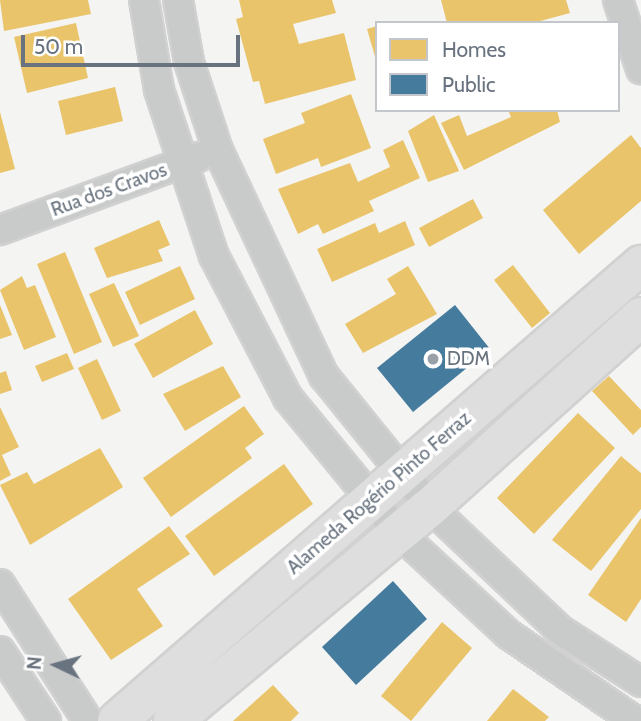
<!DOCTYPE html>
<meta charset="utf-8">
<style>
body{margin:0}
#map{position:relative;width:641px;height:721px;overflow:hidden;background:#f4f4f3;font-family:Cabin,sans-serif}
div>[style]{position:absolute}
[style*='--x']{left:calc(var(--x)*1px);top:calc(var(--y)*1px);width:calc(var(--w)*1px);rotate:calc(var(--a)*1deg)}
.homes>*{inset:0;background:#e9c46a}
.public>*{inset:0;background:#457b9d}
.roads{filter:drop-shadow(2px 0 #d1d1d1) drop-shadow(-2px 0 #d1d1d1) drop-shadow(0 2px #d1d1d1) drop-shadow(0 -2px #d1d1d1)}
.street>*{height:28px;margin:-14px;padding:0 14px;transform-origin:14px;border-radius:14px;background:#c9caca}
.secondary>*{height:38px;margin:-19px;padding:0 19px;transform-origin:19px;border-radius:19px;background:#dededf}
.dots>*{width:19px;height:19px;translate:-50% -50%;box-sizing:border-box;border:4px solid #fff;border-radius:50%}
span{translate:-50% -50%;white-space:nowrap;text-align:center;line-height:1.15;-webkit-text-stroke:7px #fff;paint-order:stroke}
.street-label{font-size:19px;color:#68737f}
.poi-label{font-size:19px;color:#68737f}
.left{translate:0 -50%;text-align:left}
.legend{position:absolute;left:375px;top:21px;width:245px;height:91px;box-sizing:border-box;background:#fff;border:2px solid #c3c7cc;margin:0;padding:9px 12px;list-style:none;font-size:21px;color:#68737f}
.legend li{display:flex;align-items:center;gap:14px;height:35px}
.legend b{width:35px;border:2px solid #c3c7cc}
.north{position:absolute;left:21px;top:630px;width:70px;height:70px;-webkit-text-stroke:5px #fff;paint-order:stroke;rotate:275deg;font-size:19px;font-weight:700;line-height:28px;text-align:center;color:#68737f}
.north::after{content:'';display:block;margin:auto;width:24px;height:32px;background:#68737f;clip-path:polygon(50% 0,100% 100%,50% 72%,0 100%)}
.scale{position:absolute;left:21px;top:35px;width:219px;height:32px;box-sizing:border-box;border:4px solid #68737f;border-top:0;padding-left:9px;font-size:21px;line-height:24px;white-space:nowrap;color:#68737f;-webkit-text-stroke:5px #fff;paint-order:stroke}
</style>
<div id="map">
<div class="homes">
<div style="clip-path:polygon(0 0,88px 0,91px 14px,4px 31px)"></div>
<div style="clip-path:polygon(239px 0,332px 0,336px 13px,293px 24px,299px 44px,344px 33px,356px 80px,265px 104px,259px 81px,253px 82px,236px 19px,243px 17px)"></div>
<div style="clip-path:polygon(441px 0,566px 0,570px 13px,533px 23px,447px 23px)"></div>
<div style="clip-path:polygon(76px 23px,88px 78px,27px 93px,14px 37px)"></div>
<div style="clip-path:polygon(377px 26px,377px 59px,376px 60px,367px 29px)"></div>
<div style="clip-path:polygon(115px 87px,123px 121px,66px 135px,58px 101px)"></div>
<div style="clip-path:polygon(351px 94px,371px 148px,321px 167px,318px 158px,276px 174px,263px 139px,305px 123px,301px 113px)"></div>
<div style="clip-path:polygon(508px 110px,557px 110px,560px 122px,464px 170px,441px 123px,459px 115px,467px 136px,511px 117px)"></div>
<div style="clip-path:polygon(0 112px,15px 169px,0 173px)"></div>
<div style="clip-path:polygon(434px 115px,459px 171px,428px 182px,408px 131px)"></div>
<div style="clip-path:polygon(631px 135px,641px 148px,641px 201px,579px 254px,543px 210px)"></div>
<div style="clip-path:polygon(403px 140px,420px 178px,369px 201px,374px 211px,323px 234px,318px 224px,298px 234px,278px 189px,350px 163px,358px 182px,390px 167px,383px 150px)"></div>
<div style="clip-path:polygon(473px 199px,483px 218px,429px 247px,419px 228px)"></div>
<div style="clip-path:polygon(159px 220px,170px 245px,158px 250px,163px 261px,107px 278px,94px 248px)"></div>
<div style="clip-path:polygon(405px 221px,415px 245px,332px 282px,317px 249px,375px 223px,379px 233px)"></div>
<div style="clip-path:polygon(65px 252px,102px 342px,74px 354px,37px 264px)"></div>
<div style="clip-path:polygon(513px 265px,550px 313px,532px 328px,494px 280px)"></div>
<div style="clip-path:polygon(180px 266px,195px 299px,140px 325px,125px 292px)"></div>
<div style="clip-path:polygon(408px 266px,437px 314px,363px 353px,345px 324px,396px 294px,387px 279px)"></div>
<div style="clip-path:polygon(22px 276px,27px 288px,35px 285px,56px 337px,24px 350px,0 290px)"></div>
<div style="clip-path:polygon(114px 283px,139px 336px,113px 347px,89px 294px)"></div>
<div style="clip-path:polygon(0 305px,12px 335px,0 339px)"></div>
<div style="clip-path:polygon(195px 310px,213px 344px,153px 378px,134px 344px)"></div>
<div style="clip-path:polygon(67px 353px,74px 369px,42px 382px,35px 366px)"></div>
<div style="clip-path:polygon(97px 359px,121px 411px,102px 420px,78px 368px)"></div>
<div style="clip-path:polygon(223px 366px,241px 397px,185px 431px,163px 394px)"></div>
<div style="clip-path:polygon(6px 371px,12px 390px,0 394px,0 373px)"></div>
<div style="clip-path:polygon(609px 376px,641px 410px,641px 427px,633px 435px,592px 391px)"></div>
<div style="clip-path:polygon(244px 406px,264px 434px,245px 448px,252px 458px,171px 517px,143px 478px)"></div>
<div style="clip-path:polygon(0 407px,19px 447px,2px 455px,11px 475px,0 481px)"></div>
<div style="clip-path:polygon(578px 413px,615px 448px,534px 534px,497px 498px)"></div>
<div style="clip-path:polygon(100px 448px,123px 487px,30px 545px,0 485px,27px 472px,34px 484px)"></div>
<div style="clip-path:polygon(621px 456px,641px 473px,641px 509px,591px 571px,552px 540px)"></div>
<div style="clip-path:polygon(284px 464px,313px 504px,214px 576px,185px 536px)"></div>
<div style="clip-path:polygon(641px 518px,641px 599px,626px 622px,588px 595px)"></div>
<div style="clip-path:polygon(169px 526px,190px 554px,137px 589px,163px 626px,111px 660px,68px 599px)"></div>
<div style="clip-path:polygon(442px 622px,472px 648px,411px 721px,381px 696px)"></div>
<div style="clip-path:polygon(273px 685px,299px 713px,291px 721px,233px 721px)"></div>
<div style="clip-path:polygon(513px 689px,549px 717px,545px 721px,487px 721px)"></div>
</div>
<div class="public">
<div style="clip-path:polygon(455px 305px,490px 349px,413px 412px,377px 368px)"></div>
<div style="clip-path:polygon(393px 581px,427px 619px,356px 685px,322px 647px)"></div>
</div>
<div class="roads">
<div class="street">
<div style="--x:144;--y:0;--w:91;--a:80.5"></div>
<div style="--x:159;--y:90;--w:175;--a:71.7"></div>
<div style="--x:214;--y:256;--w:160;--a:62.5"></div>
<div style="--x:288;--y:398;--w:175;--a:50.6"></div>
<div style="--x:399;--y:533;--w:149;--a:42.8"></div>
<div style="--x:508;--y:634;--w:154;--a:34.4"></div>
<div style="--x:178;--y:0;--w:63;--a:79.9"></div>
<div style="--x:189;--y:62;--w:93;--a:71.8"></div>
<div style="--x:218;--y:150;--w:250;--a:64.9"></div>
<div style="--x:324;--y:376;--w:169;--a:51"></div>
<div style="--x:430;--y:507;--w:179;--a:43.4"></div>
<div style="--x:560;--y:630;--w:96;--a:32.7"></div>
<div style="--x:618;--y:0;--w:73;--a:71.6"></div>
<div style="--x:0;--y:230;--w:211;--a:-20.2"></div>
<div style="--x:0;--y:584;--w:163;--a:57.3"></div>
<div style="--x:0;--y:651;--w:84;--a:56.7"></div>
</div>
<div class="secondary">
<div style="--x:117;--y:721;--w:695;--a:-41.03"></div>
<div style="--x:173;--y:721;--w:334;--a:-39.8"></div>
<div style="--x:430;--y:507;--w:284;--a:-42"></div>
</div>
</div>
<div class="dots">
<div style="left:433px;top:359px;background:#99a0a8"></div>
</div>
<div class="street-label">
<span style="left:109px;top:190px;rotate:-20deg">Rua dos Cravos</span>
<span style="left:379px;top:493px;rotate:-41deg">Alameda Rogério Pinto Ferraz</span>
</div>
<div class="poi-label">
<span class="left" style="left:447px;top:359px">DDM</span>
</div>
<ul class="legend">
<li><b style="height:19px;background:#e9c46a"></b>Homes</li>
<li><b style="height:19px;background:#457b9d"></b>Public</li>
</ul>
<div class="north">N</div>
<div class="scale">50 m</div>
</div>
